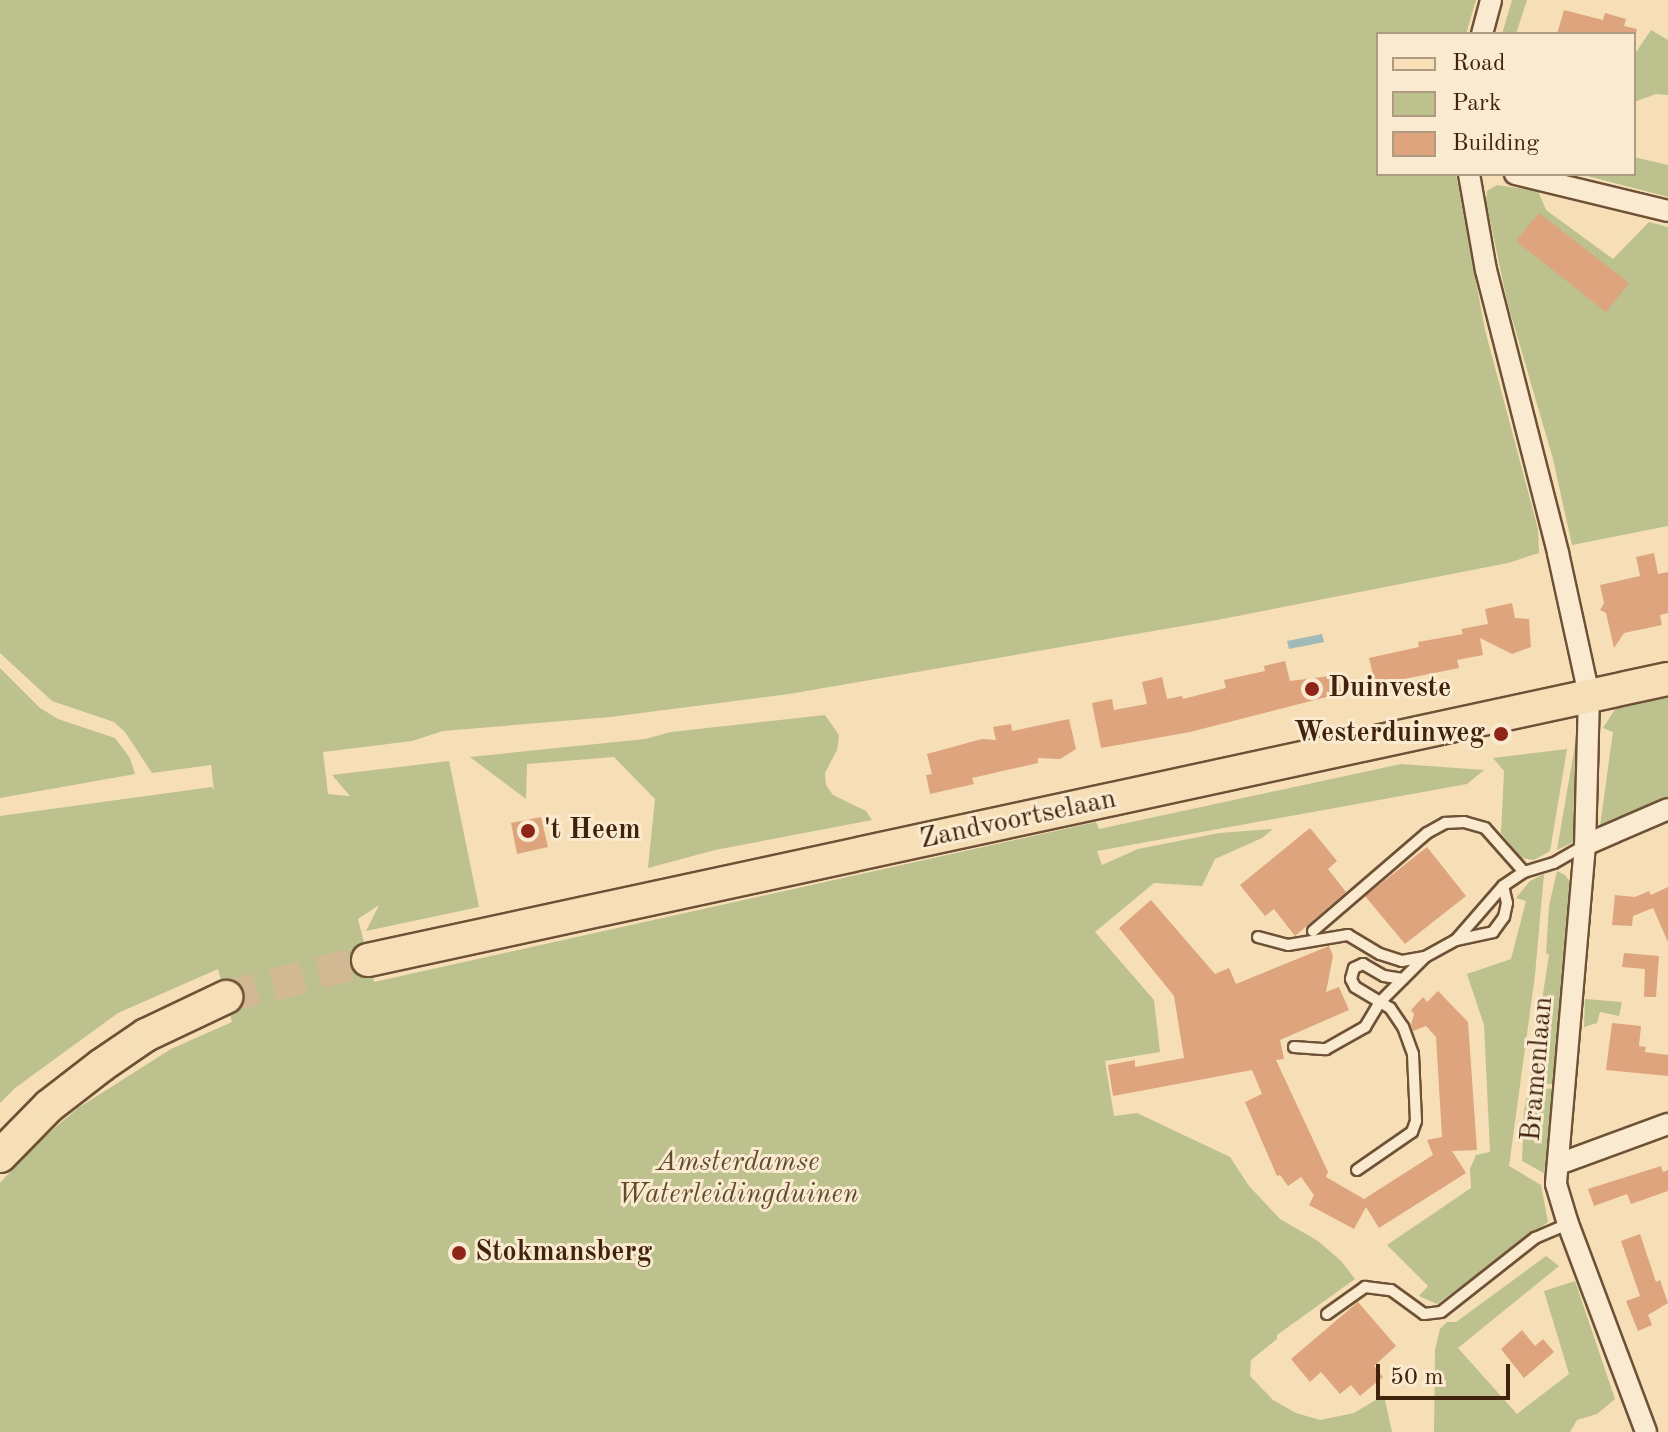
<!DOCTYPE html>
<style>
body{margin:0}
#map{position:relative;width:1668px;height:1432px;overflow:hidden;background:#f6dfb6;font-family:"Old Standard TT",serif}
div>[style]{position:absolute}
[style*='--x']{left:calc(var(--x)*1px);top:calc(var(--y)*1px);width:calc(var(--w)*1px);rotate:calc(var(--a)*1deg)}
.green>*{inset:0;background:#bdc18d}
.water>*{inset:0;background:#a0bab7}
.building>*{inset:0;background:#dda47d}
.primary-tunnel>*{height:32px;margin-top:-16px;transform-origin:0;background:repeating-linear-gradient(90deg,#d2b994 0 32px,transparent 0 48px)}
.roads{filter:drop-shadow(2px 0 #6e5136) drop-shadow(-2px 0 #6e5136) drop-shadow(0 2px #6e5136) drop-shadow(0 -2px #6e5136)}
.lane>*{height:10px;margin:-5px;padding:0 5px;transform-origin:5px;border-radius:5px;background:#f9ead0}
.street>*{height:20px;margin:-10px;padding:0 10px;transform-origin:10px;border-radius:10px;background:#f9ead0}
.primary>*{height:32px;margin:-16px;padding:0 16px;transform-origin:16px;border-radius:16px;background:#f6dfb6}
.dots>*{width:22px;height:22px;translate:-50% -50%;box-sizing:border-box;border:4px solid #f9ead0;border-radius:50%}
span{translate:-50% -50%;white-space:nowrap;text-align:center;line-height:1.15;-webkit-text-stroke:6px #f9ead0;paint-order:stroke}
.poi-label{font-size:28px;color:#41220c;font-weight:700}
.left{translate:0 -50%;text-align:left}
.right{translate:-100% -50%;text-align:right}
.street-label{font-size:28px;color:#41220c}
.park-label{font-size:28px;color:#604a2c;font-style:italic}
.legend{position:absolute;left:1376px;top:32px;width:260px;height:144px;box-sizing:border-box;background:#f9ead0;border:2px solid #af9a82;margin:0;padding:10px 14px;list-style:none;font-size:24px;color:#41220c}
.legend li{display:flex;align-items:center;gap:16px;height:40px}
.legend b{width:40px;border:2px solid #af9a82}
.scale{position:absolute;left:1376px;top:1364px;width:134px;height:36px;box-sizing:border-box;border:4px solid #41220c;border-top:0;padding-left:10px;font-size:24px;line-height:28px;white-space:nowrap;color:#41220c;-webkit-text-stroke:6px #f9ead0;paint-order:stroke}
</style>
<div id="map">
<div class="green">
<div style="clip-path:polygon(0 0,1476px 0,1466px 34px,1378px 34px,1378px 174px,1456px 174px,1485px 330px,1538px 529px,1539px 553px,1508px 563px,1217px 620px,789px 694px,610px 717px,443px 731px,412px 741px,323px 752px,328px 794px,350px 796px,332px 775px,449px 761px,479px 907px,366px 931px,379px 905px,358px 919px,374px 982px,1096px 822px,1099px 829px,1401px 764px,1484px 770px,1467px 784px,1097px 851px,1102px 865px,1138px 849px,1219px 833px,1273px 829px,1262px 838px,1215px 859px,1202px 886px,1154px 883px,1095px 932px,1154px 1000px,1160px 1052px,1105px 1061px,1114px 1116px,1137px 1113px,1230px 1157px,1249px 1186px,1280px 1219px,1318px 1241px,1341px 1261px,1355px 1279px,1277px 1335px,1277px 1339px,1251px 1360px,1250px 1376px,1273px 1400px,1296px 1413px,1320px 1420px,1354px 1413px,1384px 1395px,1392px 1432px,0 1432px,0 1183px,36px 1144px,78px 1108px,171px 1049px,232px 1022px,218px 969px,118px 1013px,15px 1088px,0 1103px,0 816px,212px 787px,214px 790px,211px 765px,152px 773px,125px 732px,114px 722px,52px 701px,0 653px)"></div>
<div style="clip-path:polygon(1512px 0,1527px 0,1516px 34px,1502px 34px)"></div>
<div style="clip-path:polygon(1651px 30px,1668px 40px,1668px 95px,1656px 94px,1634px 102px,1634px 55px)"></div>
<div style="clip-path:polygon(1634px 157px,1668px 165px,1668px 197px,1580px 174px,1634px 174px)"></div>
<div style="clip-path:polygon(1497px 185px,1538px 191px,1546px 210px,1613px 259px,1649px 222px,1668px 227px,1668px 526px,1572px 545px,1553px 459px,1507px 301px,1486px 201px,1487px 191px)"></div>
<div style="clip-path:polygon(0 668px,40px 708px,58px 719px,115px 738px,130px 758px,135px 774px,0 798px)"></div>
<div style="clip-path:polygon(1668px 694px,1668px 802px,1600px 826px,1613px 732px,1603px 728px,1616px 708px)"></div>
<div style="clip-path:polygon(825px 715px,839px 735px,837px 750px,825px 773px,826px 785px,833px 795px,866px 811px,872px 820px,715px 850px,648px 868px,655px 799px,614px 757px,527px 764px,526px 799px,470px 757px,645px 739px,671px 732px)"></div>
<div style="clip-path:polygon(1575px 745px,1583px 746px,1578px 840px,1557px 850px)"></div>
<div style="clip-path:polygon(1567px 749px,1550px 851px,1534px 860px,1521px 858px,1501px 833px,1504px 771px,1493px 758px)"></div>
<div style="clip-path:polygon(1557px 871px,1565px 875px,1575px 888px,1555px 1084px,1529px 1084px,1549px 955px,1546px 953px,1549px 906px)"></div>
<div style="clip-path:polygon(1544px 874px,1535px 975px,1509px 1166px,1541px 1185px,1548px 1222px,1437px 1304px,1419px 1296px,1428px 1286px,1387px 1245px,1471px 1188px,1470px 1169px,1476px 1155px,1490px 1152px,1484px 1025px,1467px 974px,1511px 959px,1526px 901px,1516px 898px,1530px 881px)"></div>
<div style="clip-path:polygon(1585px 999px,1622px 1002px,1619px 1016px,1600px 1012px,1597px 1023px,1584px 1027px)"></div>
<div style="clip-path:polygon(1558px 1088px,1547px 1175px,1522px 1161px,1524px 1111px,1528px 1090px)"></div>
<div style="clip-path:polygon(1546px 1256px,1559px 1266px,1458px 1348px,1517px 1414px,1569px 1374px,1544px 1291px,1575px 1281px,1615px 1399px,1597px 1414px,1577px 1420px,1570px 1432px,1434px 1432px,1435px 1350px,1440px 1329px,1447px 1322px,1456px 1322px)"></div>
</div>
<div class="water">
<div style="clip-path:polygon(1322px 634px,1324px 642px,1289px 649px,1287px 641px)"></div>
</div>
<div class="building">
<div style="clip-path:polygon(1564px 10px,1603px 20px,1605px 13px,1626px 19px,1624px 26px,1637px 29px,1636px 34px,1557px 34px)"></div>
<div style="clip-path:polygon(1539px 213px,1629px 283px,1606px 312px,1516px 241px)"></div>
<div style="clip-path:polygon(1654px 553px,1658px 574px,1668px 572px,1668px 613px,1660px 615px,1662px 625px,1624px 633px,1614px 648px,1606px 613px,1600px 610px,1604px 603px,1600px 585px,1640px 576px,1636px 557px)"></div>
<div style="clip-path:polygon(1512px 603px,1515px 618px,1529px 619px,1531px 647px,1512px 654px,1480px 638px,1483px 655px,1457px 660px,1459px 668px,1404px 679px,1405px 684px,1377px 691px,1369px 658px,1419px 647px,1418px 642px,1463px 634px,1461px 629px,1488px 624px,1485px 609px)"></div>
<div style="clip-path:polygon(1285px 661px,1290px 681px,1338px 675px,1342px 693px,1190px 732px,1101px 748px,1092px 703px,1112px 699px,1114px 710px,1147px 704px,1142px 682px,1162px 677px,1167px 699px,1182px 696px,1183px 699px,1226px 688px,1224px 680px,1265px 671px,1264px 666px)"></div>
<div style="clip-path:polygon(1069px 719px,1076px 749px,1060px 759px,1038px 758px,1038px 763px,972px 778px,974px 784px,930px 794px,926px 775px,932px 774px,927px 754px,982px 739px,996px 740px,993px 727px,1011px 724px,1012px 731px)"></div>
<div style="clip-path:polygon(541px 817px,548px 847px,517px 854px,511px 823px)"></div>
<div style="clip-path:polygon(1310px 828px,1337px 861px,1328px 869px,1346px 892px,1295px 936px,1274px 909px,1265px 916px,1240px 885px)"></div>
<div style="clip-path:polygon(1427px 847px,1466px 896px,1405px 944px,1365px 896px)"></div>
<div style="clip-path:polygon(1668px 887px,1668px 942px,1653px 908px,1633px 916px,1632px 926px,1612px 925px,1615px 895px,1635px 897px,1649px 891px,1651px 895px)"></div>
<div style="clip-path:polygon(1151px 900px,1215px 974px,1229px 968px,1236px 984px,1329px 946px,1333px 956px,1326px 992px,1339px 987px,1349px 1010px,1280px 1040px,1284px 1059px,1276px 1060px,1328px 1172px,1326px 1177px,1364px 1199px,1433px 1155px,1427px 1140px,1442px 1137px,1436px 1037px,1426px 1026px,1413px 1031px,1411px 1025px,1414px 1014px,1411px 1010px,1423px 997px,1427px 1002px,1438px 991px,1468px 1022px,1477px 1150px,1452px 1151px,1466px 1173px,1379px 1228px,1366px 1207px,1354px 1229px,1309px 1205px,1314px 1195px,1301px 1177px,1288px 1186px,1280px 1175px,1277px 1176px,1245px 1102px,1262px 1094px,1252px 1070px,1113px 1096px,1108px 1065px,1135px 1060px,1135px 1067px,1184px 1058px,1174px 996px,1119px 928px)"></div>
<div style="clip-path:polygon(1624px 953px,1659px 956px,1656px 997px,1644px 997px,1645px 969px,1622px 967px)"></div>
<div style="clip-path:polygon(1612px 1023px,1641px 1026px,1639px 1046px,1646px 1047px,1645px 1052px,1668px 1055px,1668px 1076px,1606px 1070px)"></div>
<div style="clip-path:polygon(1661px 1166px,1663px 1172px,1668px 1170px,1668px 1191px,1631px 1204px,1627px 1194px,1594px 1206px,1588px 1189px)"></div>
<div style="clip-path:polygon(1640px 1234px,1656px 1282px,1660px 1280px,1668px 1303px,1648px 1315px,1652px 1325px,1638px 1331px,1626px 1301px,1640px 1296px,1621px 1241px)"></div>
<div style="clip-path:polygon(1358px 1302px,1396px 1346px,1374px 1366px,1383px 1377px,1360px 1396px,1351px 1385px,1340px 1394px,1321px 1372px,1310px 1382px,1291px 1359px)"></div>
<div style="clip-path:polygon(1522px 1330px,1535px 1346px,1543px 1339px,1554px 1352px,1524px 1378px,1501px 1349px)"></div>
</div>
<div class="primary-tunnel">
<div style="--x:226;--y:997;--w:147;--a:-14.6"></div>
</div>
<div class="roads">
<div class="lane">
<div style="--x:1313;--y:931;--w:150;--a:-40.7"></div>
<div style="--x:1427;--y:833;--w:21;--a:-29"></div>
<div style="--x:1445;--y:823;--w:19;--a:-3"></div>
<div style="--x:1464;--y:822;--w:22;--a:16"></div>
<div style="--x:1485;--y:828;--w:59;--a:48.4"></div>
<div style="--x:1258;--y:937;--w:31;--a:15"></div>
<div style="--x:1288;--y:945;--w:61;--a:-9.5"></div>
<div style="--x:1348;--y:935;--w:37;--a:31"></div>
<div style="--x:1380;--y:954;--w:23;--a:18"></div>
<div style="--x:1402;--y:961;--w:23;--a:-10"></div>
<div style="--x:1456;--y:940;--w:38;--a:-12"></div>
<div style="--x:1493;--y:932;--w:19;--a:-54"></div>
<div style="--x:1504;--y:917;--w:14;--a:-78"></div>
<div style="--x:1507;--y:903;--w:17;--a:-103"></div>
<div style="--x:1294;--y:1047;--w:32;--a:4"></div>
<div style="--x:1326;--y:1049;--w:45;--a:-29.4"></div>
<div style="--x:1365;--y:1027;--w:29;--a:-59"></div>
<div style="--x:1380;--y:1002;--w:64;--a:-45"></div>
<div style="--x:1425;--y:957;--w:35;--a:-29"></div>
<div style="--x:1456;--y:940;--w:72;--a:-49"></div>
<div style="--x:1503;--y:886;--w:25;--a:-34"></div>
<div style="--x:1524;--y:872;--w:31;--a:-17"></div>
<div style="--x:1554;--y:863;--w:34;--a:-30"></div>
<div style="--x:1357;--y:1170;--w:67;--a:-34.6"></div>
<div style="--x:1412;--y:1132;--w:12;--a:-70"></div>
<div style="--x:1416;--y:1121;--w:67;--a:-92.6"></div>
<div style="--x:1413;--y:1054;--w:29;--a:-110"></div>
<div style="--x:1403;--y:1027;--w:23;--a:-124"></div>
<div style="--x:1390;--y:1008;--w:41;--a:-149"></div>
<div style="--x:1355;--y:987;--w:9;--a:-117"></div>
<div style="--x:1351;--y:979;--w:11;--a:-75"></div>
<div style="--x:1354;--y:968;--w:10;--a:-24"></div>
<div style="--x:1363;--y:964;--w:24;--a:30"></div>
<div style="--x:1384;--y:976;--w:19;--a:9"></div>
<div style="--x:1327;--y:1314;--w:47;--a:-35.4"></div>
<div style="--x:1365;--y:1287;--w:26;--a:7"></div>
<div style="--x:1391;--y:1290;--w:41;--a:36"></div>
<div style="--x:1424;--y:1314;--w:17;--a:-7"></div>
<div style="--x:1441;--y:1312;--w:120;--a:-38.2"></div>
<div style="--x:1535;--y:1238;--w:36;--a:-23"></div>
</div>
<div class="street">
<div style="--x:1482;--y:34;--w:35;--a:-75"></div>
<div style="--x:1469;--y:174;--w:97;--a:80"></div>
<div style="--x:1486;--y:270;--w:292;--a:75.7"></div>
<div style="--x:1558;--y:553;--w:145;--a:77.7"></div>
<div style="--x:1589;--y:695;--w:150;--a:91.5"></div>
<div style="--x:1585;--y:845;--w:340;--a:94.9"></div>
<div style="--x:1556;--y:1184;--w:42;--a:73.3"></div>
<div style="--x:1568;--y:1224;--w:222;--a:69.4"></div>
<div style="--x:1515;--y:174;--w:157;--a:13.6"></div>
<div style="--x:1585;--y:845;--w:90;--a:-23.4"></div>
<div style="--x:1559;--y:1164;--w:116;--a:-20.2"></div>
</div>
<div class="primary">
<div style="--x:368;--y:960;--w:1330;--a:-12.2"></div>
<div style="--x:0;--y:1156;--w:70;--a:-45.6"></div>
<div style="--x:49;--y:1106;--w:67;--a:-37.7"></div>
<div style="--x:102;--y:1065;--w:53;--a:-34.3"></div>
<div style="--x:146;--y:1035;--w:89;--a:-25.4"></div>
</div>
</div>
<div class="dots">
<div style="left:1312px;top:689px;background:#8f2418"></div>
<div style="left:1501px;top:734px;background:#8f2418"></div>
<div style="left:528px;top:831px;background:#8f2418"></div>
<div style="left:459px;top:1253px;background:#8f2418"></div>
</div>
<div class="poi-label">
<span class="left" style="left:1328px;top:689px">Duinveste</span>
<span class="right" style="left:1485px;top:734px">Westerduinweg</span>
<span class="left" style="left:544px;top:831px">'t Heem</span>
<span class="left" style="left:475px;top:1253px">Stokmansberg</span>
</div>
<div class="street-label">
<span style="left:1018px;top:820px;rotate:-12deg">Zandvoortselaan</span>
<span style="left:1538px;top:1069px;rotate:-85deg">Bramenlaan</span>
</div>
<div class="park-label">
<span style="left:738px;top:1179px">Amsterdamse<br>Waterleidingduinen</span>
</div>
<ul class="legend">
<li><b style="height:10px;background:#f6dfb6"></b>Road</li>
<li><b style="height:22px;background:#bdc18d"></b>Park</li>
<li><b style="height:22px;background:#dda47d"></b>Building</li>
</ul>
<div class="scale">50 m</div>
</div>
